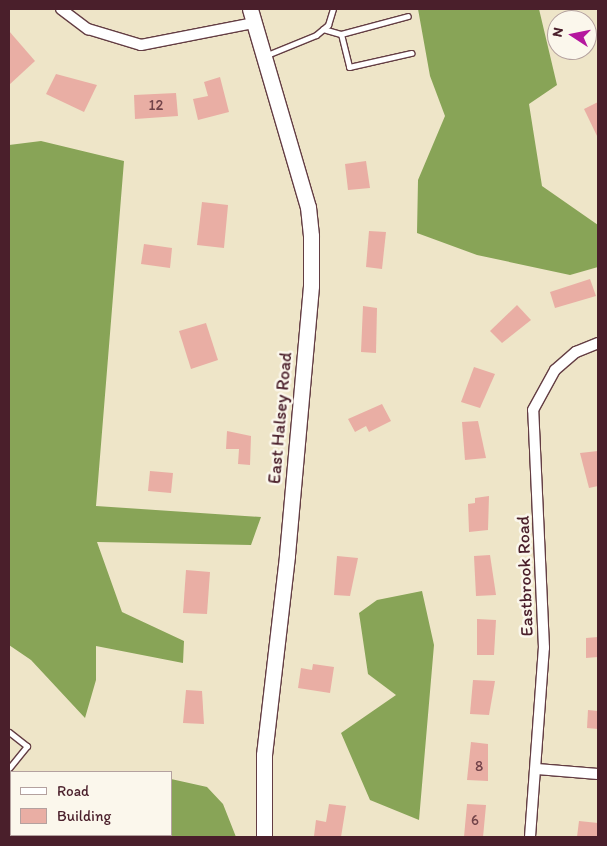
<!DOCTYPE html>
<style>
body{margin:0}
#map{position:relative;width:607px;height:846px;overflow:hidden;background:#eee5c8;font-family:Itim,sans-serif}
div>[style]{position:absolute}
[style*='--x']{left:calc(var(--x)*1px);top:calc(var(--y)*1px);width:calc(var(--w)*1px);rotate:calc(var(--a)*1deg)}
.forest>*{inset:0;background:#88a457}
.building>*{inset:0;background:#e9aea4}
.roads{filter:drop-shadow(1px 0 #633d43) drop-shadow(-1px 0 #633d43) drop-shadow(0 1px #633d43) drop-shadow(0 -1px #633d43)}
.lane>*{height:5px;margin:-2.5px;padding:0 2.5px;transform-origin:2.5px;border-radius:2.5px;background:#fff}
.street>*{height:10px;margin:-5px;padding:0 5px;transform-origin:5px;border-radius:5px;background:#fff}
.secondary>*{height:15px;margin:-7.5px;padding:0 7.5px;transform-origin:7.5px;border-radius:7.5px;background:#fff}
span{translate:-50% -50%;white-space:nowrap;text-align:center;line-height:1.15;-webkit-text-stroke:5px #fbf7ec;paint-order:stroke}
.number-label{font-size:15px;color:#724349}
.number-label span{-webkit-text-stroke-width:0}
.street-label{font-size:18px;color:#4a1f2b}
.frame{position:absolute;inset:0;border:10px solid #4a1f2b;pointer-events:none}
.legend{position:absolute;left:10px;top:771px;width:162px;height:65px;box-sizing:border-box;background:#fbf7ec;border:1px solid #b4a19f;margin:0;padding:6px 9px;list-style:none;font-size:15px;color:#4a1f2b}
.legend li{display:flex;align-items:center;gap:10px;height:25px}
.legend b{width:25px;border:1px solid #b4a19f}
.north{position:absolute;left:547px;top:10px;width:50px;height:50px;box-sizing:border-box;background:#fbf7ec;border:1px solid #b4a19f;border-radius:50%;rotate:281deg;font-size:14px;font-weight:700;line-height:20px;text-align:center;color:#4a1f2b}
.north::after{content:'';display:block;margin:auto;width:18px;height:22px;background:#b5179e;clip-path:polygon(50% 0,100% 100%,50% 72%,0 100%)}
</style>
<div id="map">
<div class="forest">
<div style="clip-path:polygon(418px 9px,539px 9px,557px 85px,529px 104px,542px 186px,598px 225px,598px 267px,570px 275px,477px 255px,417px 233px,418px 180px,445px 116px,430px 76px)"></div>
<div style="clip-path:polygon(41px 141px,124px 161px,96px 506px,261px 517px,251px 545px,97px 542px,122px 612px,184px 641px,183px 663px,96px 646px,96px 680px,85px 718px,31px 660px,9px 645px,9px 145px)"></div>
<div style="clip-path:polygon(422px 591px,434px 645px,419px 820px,370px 800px,341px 733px,396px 695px,368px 674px,359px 613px,377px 600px)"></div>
<div style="clip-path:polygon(171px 779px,207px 787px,223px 804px,236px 837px,162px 837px,171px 835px)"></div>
</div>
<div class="building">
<div style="clip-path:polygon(9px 31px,35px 61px,9px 85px)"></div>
<div style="clip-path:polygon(56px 74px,97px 85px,84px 112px,46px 94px)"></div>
<div style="clip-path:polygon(220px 77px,229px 112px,198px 120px,193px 99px,208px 96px,204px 82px)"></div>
<div style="clip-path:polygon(176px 93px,178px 116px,135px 119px,134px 95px)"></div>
<div style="clip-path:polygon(598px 102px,598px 138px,584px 109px)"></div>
<div style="clip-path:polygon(366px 161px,370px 188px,348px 190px,345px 164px)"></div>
<div style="clip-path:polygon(202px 202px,228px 205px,224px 248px,197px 245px)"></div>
<div style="clip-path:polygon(369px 231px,386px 232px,382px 269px,366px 267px)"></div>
<div style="clip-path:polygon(144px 244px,172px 248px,170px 268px,141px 264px)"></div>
<div style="clip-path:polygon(590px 279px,596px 296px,555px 308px,550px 292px)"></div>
<div style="clip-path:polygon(517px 305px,531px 320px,502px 343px,490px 331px)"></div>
<div style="clip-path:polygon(363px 306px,377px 308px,376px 353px,361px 352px)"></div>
<div style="clip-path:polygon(206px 323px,218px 360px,191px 369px,179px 331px)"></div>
<div style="clip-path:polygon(474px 367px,495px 374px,480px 408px,461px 402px)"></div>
<div style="clip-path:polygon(382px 404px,391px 421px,369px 432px,366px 426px,355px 432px,348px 419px)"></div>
<div style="clip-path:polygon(478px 421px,486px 458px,465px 460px,462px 422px)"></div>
<div style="clip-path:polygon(227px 431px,251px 436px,250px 465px,238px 464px,239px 449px,226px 449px)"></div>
<div style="clip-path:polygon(598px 451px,598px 486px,589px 488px,580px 453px)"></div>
<div style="clip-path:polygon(150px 471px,173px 473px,171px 493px,148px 491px)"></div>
<div style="clip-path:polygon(489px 496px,488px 530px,469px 532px,468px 504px,475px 503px,475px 498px)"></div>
<div style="clip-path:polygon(490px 555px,496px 595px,476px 596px,474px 556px)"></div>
<div style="clip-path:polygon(337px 556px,358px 558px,350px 596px,334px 595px)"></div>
<div style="clip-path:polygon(186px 570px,210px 572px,207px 614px,183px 613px)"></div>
<div style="clip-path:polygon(477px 619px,496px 620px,494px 655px,477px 655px)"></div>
<div style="clip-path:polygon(598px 637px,598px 657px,586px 658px,586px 638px)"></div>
<div style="clip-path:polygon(313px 664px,334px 667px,330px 693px,298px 688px,301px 668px,312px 670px)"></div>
<div style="clip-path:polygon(473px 680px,495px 681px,489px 715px,470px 714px)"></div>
<div style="clip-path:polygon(186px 690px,202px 691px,204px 724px,183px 723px)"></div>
<div style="clip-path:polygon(588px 710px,598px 711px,598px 729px,587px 728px)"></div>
<div style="clip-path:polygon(471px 742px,488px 744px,488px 781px,467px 780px)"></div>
<div style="clip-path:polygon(329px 804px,346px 806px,341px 837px,314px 836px,316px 820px,326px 822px)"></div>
<div style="clip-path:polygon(467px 804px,486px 805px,483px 837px,464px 837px)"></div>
<div style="clip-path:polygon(579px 821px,598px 823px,598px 837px,577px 837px)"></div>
</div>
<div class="roads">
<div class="lane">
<div style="--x:323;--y:29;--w:19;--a:16"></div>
<div style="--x:341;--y:34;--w:34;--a:76"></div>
<div style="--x:349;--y:67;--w:64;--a:-12.7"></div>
<div style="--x:341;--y:34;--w:69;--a:-15"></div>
<div style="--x:267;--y:55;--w:53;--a:-22.2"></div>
<div style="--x:316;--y:35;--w:16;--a:-40"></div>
<div style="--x:328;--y:25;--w:17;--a:-73"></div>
<div style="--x:9;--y:732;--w:23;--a:38"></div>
<div style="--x:27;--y:746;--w:28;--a:129"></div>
<div style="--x:9;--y:834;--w:4;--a:56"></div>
</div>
<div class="street">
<div style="--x:61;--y:9;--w:34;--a:37"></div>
<div style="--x:88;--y:29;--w:55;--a:16.8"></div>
<div style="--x:141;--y:45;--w:114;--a:-11.1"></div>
<div style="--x:537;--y:769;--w:61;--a:4.7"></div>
<div style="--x:530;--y:837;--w:190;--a:-85.8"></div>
<div style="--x:544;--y:648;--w:238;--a:-92.6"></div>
<div style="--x:533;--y:410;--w:46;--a:-61.2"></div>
<div style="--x:555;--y:370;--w:28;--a:-41"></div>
<div style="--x:576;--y:352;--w:24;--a:-22"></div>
</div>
<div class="secondary">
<div style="--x:250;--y:9;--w:206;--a:73.7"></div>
<div style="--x:308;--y:207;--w:29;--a:84"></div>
<div style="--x:311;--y:236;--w:50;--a:90"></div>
<div style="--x:311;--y:286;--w:271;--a:95.1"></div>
<div style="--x:287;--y:556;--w:200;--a:96.6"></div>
<div style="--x:264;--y:755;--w:82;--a:90"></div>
</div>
</div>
<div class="number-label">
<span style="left:156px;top:106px">12</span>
<span style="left:479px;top:767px">8</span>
<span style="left:475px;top:821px">6</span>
</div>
<div class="street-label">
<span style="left:280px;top:418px;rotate:-85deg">East Halsey Road</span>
<span style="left:525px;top:576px;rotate:-92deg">Eastbrook Road</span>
</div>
<div class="frame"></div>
<ul class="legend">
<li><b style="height:6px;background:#fff"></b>Road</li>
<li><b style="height:14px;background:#e9aea4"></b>Building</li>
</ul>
<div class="north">N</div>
</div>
